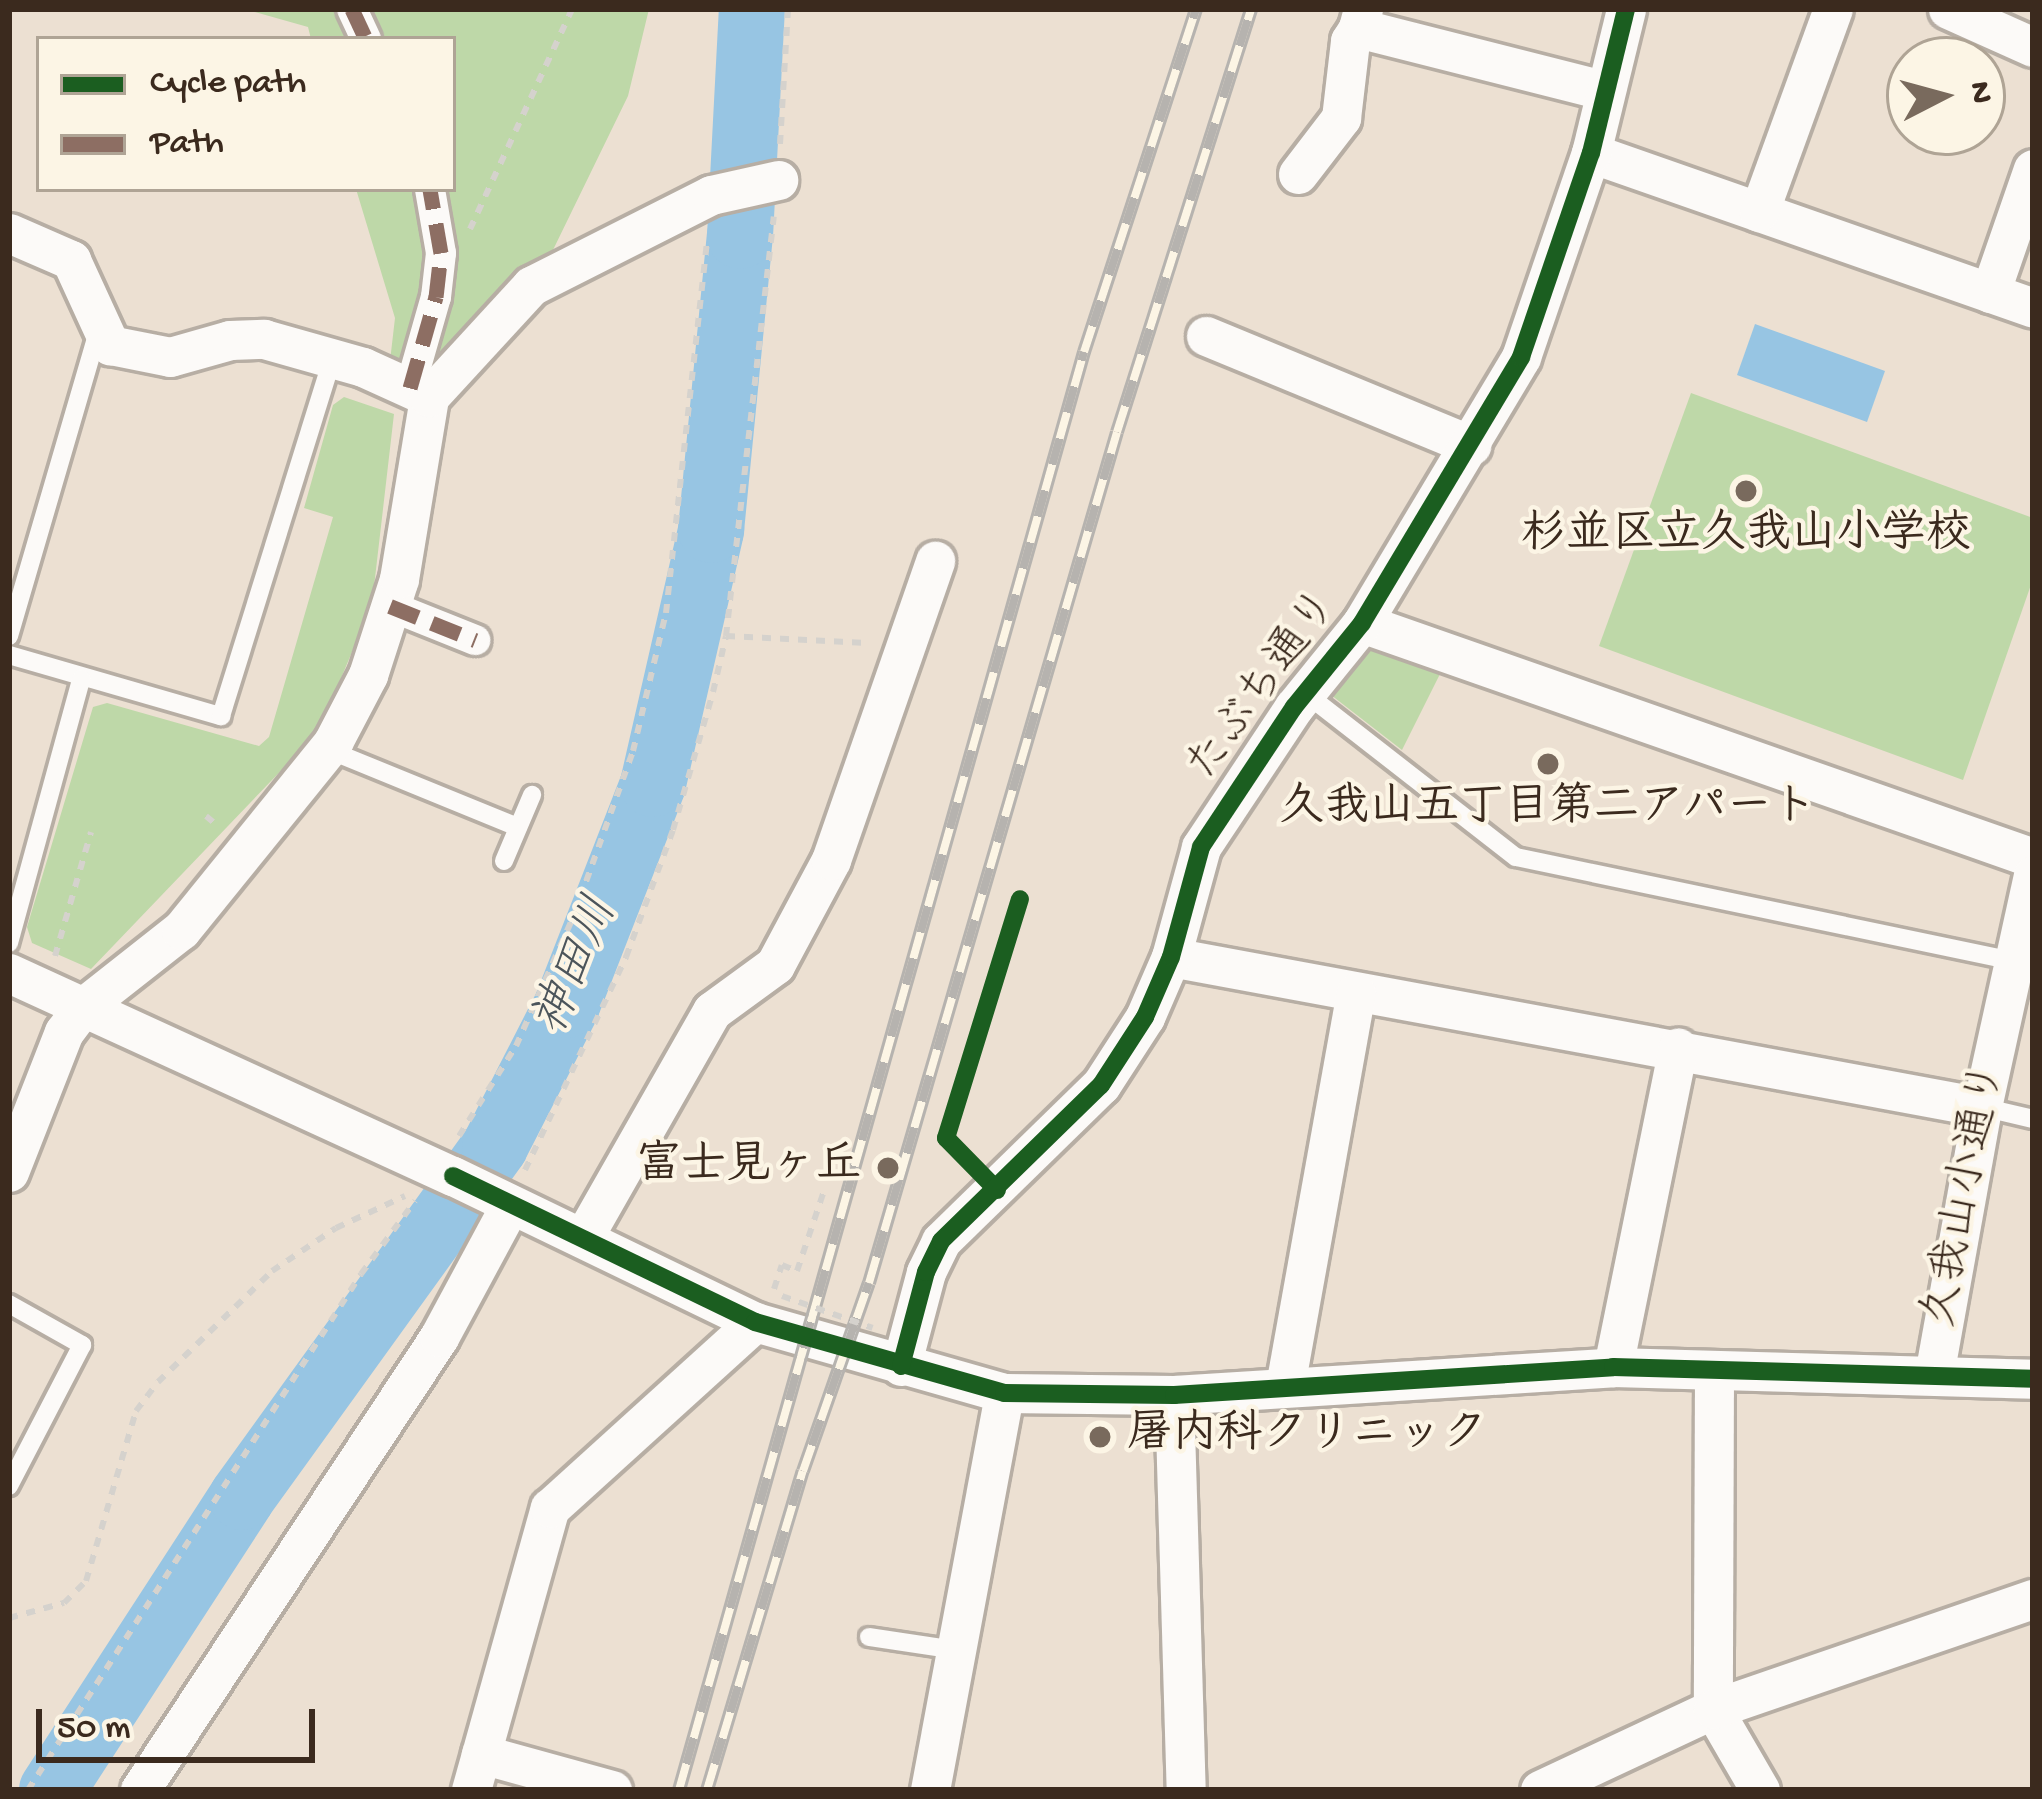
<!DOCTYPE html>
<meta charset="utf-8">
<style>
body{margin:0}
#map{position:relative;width:2042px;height:1799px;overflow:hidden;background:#ece0d2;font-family:"Gochi Hand","Klee One",sans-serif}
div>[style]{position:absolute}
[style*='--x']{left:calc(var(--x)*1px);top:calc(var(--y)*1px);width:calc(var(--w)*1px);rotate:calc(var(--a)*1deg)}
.green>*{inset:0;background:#bed8a8}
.water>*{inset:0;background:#97c5e3}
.river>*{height:66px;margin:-33px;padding:0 33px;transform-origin:33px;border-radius:33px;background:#97c5e3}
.path>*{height:6px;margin-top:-3px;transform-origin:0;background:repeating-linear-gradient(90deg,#d5d2cd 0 9px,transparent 0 18px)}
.roads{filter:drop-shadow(3px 0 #b7aea4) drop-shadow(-3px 0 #b7aea4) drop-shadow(0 3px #b7aea4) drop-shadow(0 -3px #b7aea4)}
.service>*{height:18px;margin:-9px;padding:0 9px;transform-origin:9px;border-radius:9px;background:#fcfaf8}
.pedestrian>*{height:30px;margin:-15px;padding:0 15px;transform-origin:15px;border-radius:15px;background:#fcfaf8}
.minor>*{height:39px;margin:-19.5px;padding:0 19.5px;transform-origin:19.5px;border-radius:19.5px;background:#fcfaf8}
.rail>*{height:14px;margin-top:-7px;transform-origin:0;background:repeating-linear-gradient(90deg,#fcf5e5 0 27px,#b6b3af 0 54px);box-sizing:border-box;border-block:3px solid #b6b3af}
.path-bridge>*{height:6px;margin-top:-3px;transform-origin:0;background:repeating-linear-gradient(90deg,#d5d2cd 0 9px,transparent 0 18px)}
.quiet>*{height:15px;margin-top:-7.5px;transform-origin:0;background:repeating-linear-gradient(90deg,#8d6e63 0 30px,transparent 0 45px)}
.cycleway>*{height:18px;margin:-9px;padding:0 9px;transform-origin:9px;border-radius:9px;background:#1b5e20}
.dots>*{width:33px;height:33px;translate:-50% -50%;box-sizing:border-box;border:6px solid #fcf5e5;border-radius:50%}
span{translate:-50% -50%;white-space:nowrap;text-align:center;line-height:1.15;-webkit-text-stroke:9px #fcf5e5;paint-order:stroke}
.poi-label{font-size:45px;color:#3b2a1e;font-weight:700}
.right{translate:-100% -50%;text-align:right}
.left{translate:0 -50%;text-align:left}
.street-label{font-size:45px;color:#3b2a1e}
.water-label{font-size:48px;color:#4c555b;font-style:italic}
.frame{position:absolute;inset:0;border:12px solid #3b2a1e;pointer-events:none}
.legend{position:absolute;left:36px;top:36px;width:420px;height:156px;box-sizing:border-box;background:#fcf5e5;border:3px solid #afa495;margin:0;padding:15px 21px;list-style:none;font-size:36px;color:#3b2a1e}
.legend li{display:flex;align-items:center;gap:24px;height:60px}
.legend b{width:60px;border:3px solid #afa495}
.north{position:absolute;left:1886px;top:36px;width:120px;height:120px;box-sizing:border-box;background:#fcf5e5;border:3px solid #afa495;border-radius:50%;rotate:84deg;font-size:33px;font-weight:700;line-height:48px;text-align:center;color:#3b2a1e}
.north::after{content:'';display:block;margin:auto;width:42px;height:54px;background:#796a5d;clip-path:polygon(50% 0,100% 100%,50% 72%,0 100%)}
.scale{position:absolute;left:36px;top:1709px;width:279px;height:54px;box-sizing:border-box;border:6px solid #3b2a1e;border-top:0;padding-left:15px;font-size:36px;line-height:42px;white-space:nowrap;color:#3b2a1e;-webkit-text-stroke:9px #fcf5e5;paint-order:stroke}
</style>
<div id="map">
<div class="green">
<div style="clip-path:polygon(244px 9px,649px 9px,628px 96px,552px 252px,433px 377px,390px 361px,395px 318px,356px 189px,453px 189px,453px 39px,311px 39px,308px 27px)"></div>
<div style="clip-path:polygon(1691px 393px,2033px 518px,2033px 579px,1963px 780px,1599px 646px)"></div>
<div style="clip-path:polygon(344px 397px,394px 414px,372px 604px,319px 731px,91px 969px,32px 943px,27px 927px,93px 707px,107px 703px,259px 746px,269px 737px,333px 517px,304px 508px,333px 405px)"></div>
<div style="clip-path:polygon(1359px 642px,1443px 668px,1402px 750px,1331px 695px)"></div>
</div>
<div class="water">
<div style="clip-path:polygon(1755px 324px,1885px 371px,1867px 422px,1737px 375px)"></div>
</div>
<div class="river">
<div style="--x:52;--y:1790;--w:349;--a:-57"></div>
<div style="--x:242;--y:1497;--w:433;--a:-54.2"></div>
<div style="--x:495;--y:1146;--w:158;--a:-62.9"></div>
<div style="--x:567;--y:1005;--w:237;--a:-68.7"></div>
<div style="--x:653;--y:784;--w:261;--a:-77.1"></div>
<div style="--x:711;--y:530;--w:295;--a:-84.4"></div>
<div style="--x:740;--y:236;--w:227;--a:-87"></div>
</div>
<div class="path">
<div style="--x:780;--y:144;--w:135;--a:-86.6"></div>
<div style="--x:470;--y:229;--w:242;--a:-65.1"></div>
<div style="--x:726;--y:636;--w:141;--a:2.8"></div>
<div style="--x:206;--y:816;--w:17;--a:40"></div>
<div style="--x:55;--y:956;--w:129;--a:-73.8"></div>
<div style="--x:459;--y:1136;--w:107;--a:-57.7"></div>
<div style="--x:516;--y:1046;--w:143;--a:-66.1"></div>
<div style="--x:574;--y:915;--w:174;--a:-70.2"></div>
<div style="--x:633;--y:751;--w:142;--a:-76.6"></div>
<div style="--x:666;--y:613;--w:375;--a:-83.7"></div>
<div style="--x:525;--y:1170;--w:236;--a:-64.6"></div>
<div style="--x:626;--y:957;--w:135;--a:-69.7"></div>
<div style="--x:673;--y:830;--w:144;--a:-73.8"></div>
<div style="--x:713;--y:692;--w:57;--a:-76.9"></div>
<div style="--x:726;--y:636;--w:422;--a:-83.5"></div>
<div style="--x:774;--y:1289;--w:25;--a:-72"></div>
<div style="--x:782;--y:1265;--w:16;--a:22"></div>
<div style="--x:797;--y:1271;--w:88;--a:-71.4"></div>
<div style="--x:9;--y:1618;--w:57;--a:-15.3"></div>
<div style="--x:64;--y:1603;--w:31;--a:-45"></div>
<div style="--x:86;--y:1581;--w:177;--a:-73.6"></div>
<div style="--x:136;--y:1411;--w:36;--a:-53"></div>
<div style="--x:158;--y:1382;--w:159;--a:-44.2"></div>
<div style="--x:272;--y:1271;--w:77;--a:-33.9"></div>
<div style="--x:336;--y:1228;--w:76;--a:-24.9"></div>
<div style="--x:28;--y:1790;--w:614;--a:-57.16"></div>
<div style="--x:361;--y:1274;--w:91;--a:-53.5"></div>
</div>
<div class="roads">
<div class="service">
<div style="--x:9;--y:636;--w:320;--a:-73.7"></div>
<div style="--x:9;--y:655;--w:221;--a:16.1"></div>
<div style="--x:221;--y:716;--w:376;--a:-72.7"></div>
<div style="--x:1305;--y:693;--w:267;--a:37.9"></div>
<div style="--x:1516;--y:857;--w:508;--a:11.82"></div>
<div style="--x:329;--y:750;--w:204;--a:22.2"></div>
<div style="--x:504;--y:861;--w:72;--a:-67"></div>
<div style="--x:9;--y:943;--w:274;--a:-74.7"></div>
<div style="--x:1982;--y:1107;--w:52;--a:13.2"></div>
<div style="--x:9;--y:1304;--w:84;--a:29.3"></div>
<div style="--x:82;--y:1345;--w:159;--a:117.4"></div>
<div style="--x:869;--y:1637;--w:88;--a:8.5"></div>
</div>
<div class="pedestrian">
<div style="--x:352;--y:9;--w:33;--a:65"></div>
<div style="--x:410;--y:388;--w:95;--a:-74.1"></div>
<div style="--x:436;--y:297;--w:44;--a:-83.5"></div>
<div style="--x:441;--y:253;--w:65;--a:-99.8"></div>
<div style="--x:390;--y:606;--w:92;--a:21.8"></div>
</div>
<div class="minor">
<div style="--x:1363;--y:9;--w:20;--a:105"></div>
<div style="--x:1358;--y:28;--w:253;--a:14.2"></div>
<div style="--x:1948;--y:9;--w:93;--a:24.1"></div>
<div style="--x:1591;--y:153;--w:468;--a:19.3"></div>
<div style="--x:1298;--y:174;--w:71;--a:-52.5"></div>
<div style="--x:1341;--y:118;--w:78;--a:-83.3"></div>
<div style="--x:1350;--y:41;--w:15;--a:-58"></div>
<div style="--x:1759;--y:212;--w:216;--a:-70"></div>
<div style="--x:9;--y:233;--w:68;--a:23.5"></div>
<div style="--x:71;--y:260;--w:94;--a:65.4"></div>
<div style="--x:110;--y:345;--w:61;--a:11.3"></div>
<div style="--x:170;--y:357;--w:62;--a:-15.8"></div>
<div style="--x:230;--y:340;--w:34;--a:-2"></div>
<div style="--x:264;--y:339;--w:103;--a:15.8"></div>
<div style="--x:363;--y:367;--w:72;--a:24.4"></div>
<div style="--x:1990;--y:293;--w:131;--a:-70.9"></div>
<div style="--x:1206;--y:336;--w:287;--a:22.4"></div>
<div style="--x:1362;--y:623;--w:711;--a:19.3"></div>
<div style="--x:1171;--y:957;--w:825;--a:10.48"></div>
<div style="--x:9;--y:973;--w:488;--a:24.6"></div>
<div style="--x:453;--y:1176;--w:335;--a:25.8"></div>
<div style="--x:755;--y:1322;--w:259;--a:15.9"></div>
<div style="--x:1004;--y:1393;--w:170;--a:0.7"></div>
<div style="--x:1174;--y:1395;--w:440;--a:-3.6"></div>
<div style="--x:1613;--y:1367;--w:420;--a:1.6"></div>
<div style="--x:9;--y:1172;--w:150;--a:-68.6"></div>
<div style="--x:64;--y:1032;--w:31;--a:-53"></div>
<div style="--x:83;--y:1007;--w:125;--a:-38.2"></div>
<div style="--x:181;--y:930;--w:242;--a:-51"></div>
<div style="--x:333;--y:742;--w:76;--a:-62.4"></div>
<div style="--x:368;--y:675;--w:101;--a:-72.1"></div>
<div style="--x:399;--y:579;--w:184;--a:-80.6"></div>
<div style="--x:429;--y:397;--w:151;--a:-47.4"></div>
<div style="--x:531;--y:286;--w:202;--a:-26.8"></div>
<div style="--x:711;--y:195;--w:69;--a:-12.6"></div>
<div style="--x:583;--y:1238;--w:261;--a:-60.4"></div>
<div style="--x:712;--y:1011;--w:78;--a:-36.1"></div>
<div style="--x:775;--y:965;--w:119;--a:-61.9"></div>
<div style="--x:831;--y:860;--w:317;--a:-70.8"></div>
<div style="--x:901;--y:1366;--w:97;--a:-75.1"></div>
<div style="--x:926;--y:1272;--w:34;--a:-64"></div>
<div style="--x:941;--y:1241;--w:223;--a:-44.3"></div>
<div style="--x:1101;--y:1085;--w:81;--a:-57.1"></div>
<div style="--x:1145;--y:1017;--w:65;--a:-66.6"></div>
<div style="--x:1171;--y:957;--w:114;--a:-74.7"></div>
<div style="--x:1201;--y:847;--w:168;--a:-56.4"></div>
<div style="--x:1294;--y:707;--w:108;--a:-51"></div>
<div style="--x:1362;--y:623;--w:310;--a:-59.1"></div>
<div style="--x:1521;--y:357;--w:216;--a:-71.1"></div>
<div style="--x:1591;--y:153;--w:148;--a:-76.3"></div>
<div style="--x:1613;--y:1367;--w:326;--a:-78.5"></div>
<div style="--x:1714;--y:1371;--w:338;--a:90.2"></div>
<div style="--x:1713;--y:1709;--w:94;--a:59.9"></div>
<div style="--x:1934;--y:1375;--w:272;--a:-79.8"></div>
<div style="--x:1982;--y:1107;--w:237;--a:-77.6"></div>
<div style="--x:1285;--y:1386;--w:400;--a:-79.8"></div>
<div style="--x:1174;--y:1395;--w:395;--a:88.3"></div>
<div style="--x:481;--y:1754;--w:136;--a:15.4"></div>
<div style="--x:140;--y:1790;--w:543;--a:-56.57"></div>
<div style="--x:439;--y:1337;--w:148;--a:-61.7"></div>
<div style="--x:471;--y:1790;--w:293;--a:-74.4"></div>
<div style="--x:550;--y:1508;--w:277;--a:-42.2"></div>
<div style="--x:930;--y:1790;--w:404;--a:-79.4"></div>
<div style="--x:1540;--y:1790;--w:191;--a:-25.1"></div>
<div style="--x:1713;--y:1709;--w:338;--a:-19"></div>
</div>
</div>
<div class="rail">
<div style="--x:679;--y:1790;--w:1494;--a:-74.27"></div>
<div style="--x:1084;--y:352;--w:361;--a:-71.9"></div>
<div style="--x:707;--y:1790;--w:333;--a:-73.3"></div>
<div style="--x:803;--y:1471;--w:199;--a:-70.7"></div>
<div style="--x:869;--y:1283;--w:886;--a:-73.75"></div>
<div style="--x:1117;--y:432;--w:444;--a:-72.4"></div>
</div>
<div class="path-bridge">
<div style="--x:782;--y:1296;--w:96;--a:19.4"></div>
</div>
<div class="quiet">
<div style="--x:352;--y:9;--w:33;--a:65"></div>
<div style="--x:410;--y:388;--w:95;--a:-74.1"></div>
<div style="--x:436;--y:297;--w:44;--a:-83.5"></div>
<div style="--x:441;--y:253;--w:65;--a:-99.8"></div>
<div style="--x:390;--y:606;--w:92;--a:21.8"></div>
</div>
<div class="cycleway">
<div style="--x:453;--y:1176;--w:335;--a:25.8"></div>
<div style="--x:755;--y:1322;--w:259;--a:15.9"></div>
<div style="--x:1004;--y:1393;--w:170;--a:0.7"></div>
<div style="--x:1174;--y:1395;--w:440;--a:-3.6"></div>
<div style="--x:1613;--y:1367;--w:420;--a:1.6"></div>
<div style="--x:997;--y:1190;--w:73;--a:-134.4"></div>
<div style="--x:946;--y:1138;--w:250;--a:-72.8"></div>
<div style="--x:901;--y:1366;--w:97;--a:-75.1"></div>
<div style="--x:926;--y:1272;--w:34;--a:-64"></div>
<div style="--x:941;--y:1241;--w:223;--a:-44.3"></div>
<div style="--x:1101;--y:1085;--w:81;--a:-57.1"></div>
<div style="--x:1145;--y:1017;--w:65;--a:-66.6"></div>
<div style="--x:1171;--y:957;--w:114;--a:-74.7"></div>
<div style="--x:1201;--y:847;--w:168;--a:-56.4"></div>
<div style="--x:1294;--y:707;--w:108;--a:-51"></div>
<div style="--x:1362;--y:623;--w:310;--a:-59.1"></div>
<div style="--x:1521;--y:357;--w:216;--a:-71.1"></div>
<div style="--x:1591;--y:153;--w:148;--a:-76.3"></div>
</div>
<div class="dots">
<div style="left:1746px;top:491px;background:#796a5d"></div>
<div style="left:1548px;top:764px;background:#796a5d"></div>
<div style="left:888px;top:1168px;background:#796a5d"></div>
<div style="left:1100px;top:1437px;background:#796a5d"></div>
</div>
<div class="poi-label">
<span style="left:1746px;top:537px">杉並区立久我山小学校</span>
<span style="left:1548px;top:810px">久我山五丁目第二アパート</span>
<span class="right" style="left:861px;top:1168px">富士見ヶ丘</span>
<span class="left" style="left:1127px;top:1437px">屠内科クリニック</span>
</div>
<div class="street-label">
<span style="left:1265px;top:687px;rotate:-54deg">たぶち通り</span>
<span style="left:1967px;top:1195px;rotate:-79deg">久我山小通り</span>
</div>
<div class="water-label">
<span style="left:579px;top:967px;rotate:-67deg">神田川</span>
</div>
<div class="frame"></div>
<ul class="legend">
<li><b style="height:15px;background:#1b5e20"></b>Cycle path</li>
<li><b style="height:15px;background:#8d6e63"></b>Path</li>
</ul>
<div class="north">N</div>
<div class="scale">50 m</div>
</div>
